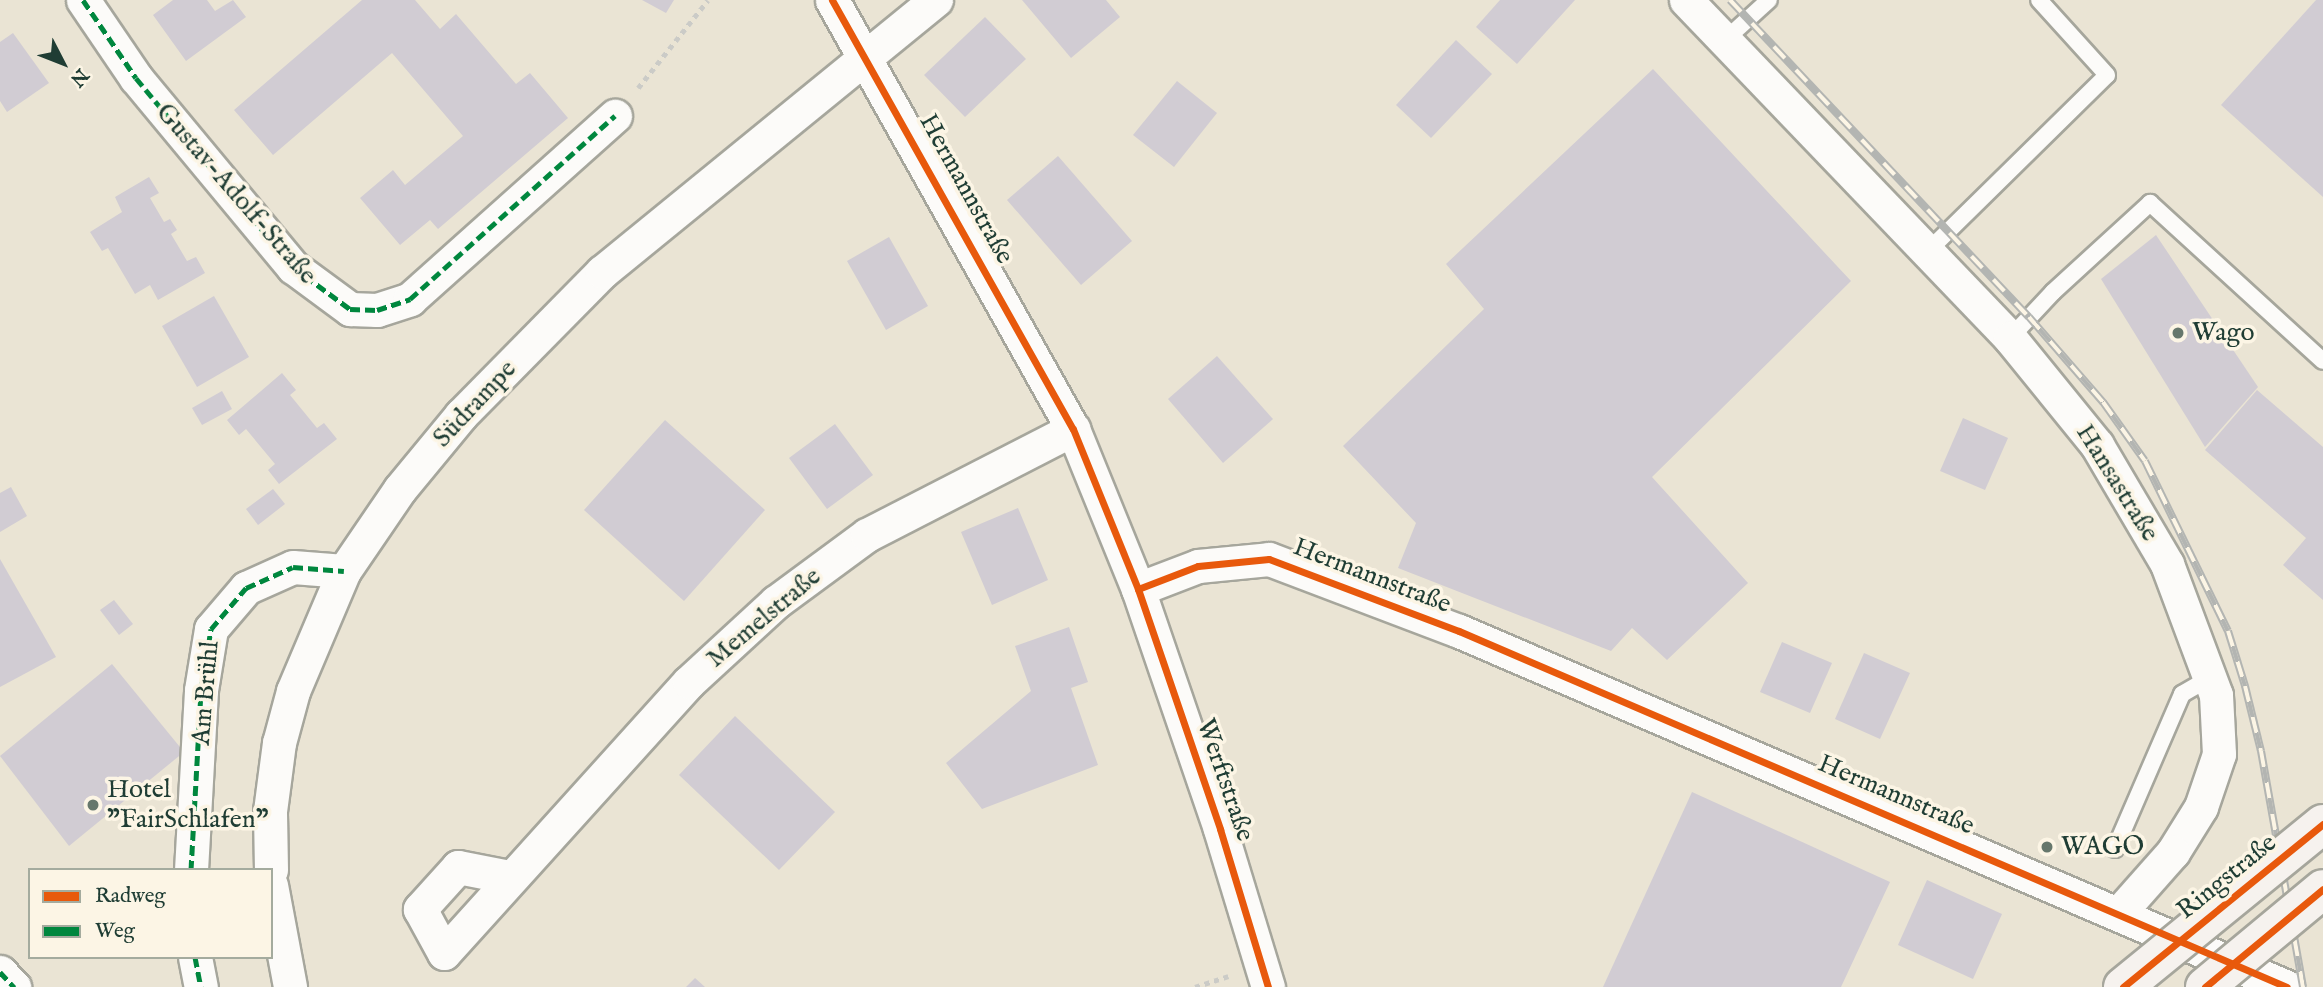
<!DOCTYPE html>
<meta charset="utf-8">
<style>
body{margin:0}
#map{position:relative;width:2323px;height:987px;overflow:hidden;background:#eae4d4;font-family:"IM FELL English",serif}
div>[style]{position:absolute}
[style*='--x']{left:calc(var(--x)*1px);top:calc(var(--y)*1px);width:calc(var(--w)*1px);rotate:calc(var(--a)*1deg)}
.building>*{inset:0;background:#d1ccd3}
.path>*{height:4.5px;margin-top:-2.25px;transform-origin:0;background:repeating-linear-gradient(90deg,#cbcbc7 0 5px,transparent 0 10px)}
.roads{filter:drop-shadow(2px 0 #a6a69c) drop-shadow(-2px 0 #a6a69c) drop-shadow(0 2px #a6a69c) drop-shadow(0 -2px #a6a69c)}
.lane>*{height:16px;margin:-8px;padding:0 8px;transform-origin:8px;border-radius:8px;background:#fcfbf9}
.street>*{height:33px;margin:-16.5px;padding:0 16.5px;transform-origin:16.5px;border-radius:16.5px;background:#fcfbf9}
.rail>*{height:8px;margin-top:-4px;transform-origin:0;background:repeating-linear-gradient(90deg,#fcf5e5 0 16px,#b3b5b2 0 32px);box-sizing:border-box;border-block:2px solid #b3b5b2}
.bridges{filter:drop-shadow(2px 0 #a6a69c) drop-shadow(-2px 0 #a6a69c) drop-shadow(0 2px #a6a69c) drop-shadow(0 -2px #a6a69c)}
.secondary-bridge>*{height:38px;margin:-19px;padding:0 19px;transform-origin:19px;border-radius:19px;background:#f6f2ee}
.quiet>*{height:5px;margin-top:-2.5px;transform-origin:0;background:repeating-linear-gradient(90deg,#00873e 0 10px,transparent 0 15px)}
.cycleway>*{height:7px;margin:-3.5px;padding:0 3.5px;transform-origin:3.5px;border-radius:3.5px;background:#e8590c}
.dots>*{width:19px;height:19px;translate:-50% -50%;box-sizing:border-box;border:4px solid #fcf5e5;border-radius:50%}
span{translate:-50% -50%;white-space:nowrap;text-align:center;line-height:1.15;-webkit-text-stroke:7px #fcf5e5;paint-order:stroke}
.street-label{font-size:26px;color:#1f3d34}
.poi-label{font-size:26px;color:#1f3d34}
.left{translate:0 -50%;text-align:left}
.legend{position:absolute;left:28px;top:868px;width:245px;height:91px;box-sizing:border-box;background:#fcf5e5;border:2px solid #a4ab9e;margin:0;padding:9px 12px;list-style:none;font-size:21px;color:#1f3d34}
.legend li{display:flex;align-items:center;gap:14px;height:35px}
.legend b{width:35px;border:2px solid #a4ab9e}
.north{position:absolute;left:28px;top:28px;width:70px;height:70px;-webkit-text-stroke:5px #fcf5e5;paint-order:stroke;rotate:132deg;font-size:19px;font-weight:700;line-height:28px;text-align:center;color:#1f3d34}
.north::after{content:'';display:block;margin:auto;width:24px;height:32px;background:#1f3d34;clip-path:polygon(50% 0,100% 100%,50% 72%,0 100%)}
</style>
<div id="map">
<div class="building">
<div style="clip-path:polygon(173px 0,207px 0,215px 11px,233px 0,246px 17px,186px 61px,153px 15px)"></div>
<div style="clip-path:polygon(362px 0,415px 0,440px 29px,456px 14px,516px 84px,530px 73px,568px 118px,438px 229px,430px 220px,400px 245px,360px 198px,393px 170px,405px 185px,463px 136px,392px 53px,273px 155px,234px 110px)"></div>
<div style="clip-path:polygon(642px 0,674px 0,666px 13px)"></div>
<div style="clip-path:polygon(1022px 0,1106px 0,1120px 17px,1071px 58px)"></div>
<div style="clip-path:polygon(1500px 0,1575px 0,1517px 64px,1476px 27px)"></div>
<div style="clip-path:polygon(2316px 0,2323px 0,2323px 197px,2221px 105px)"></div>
<div style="clip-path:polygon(985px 17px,1026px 59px,965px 117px,924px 75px)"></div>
<div style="clip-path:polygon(13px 33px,49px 83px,7px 112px,0 101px,0 42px)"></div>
<div style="clip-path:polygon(1456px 40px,1492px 74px,1431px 138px,1396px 105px)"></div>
<div style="clip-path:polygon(1653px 69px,1851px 281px,1652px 477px,1748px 583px,1667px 660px,1632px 628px,1611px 651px,1398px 568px,1416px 523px,1343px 446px,1484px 309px,1446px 264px)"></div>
<div style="clip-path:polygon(1177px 81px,1217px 113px,1174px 167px,1133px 135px)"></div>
<div style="clip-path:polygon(1058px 156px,1132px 241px,1081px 285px,1007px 200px)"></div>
<div style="clip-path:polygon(149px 177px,159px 193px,150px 198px,164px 222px,170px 219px,177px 230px,171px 234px,187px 261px,196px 257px,205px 273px,158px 300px,150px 285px,135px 294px,108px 248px,102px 251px,90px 232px,122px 212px,115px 197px)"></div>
<div style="clip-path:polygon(2156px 235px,2258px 387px,2205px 447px,2101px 279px)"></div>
<div style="clip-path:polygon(889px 237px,928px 306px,886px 330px,847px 261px)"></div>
<div style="clip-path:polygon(214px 296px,249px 357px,197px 387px,162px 326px)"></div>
<div style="clip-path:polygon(1217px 356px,1273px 419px,1223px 463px,1168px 399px)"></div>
<div style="clip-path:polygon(282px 373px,296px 390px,290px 395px,317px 428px,324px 423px,337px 439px,279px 484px,268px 470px,275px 464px,246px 429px,239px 435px,227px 420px)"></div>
<div style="clip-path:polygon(2257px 390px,2323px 447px,2323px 600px,2283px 565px,2306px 538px,2205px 450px)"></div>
<div style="clip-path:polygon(222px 391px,232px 409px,202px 425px,192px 408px)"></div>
<div style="clip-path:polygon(1963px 418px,2008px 438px,1985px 490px,1940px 471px)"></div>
<div style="clip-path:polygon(665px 420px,765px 510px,684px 601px,584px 510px)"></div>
<div style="clip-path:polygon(835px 424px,873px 475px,827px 509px,789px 458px)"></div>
<div style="clip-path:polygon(11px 487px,27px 516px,0 532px,0 493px)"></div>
<div style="clip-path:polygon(273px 489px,285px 504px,258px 525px,246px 509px)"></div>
<div style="clip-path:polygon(1018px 508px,1048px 580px,992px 605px,961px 532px)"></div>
<div style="clip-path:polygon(0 559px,56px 657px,0 687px)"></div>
<div style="clip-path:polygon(114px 600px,133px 624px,119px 635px,100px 610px)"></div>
<div style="clip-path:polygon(1069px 627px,1088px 682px,1071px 688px,1098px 765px,982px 809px,946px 763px,1031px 691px,1015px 646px)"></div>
<div style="clip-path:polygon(1782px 642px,1832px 663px,1810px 713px,1760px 692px)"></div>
<div style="clip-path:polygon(1864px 653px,1910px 673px,1880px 739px,1835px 719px)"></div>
<div style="clip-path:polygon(112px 664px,184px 752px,69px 846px,0 756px)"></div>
<div style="clip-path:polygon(735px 716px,835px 812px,779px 870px,679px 775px)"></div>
<div style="clip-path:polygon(1692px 792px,1890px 882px,1841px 987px,1603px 987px)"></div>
<div style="clip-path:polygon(1927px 880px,2002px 914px,1973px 979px,1898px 945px)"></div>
<div style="clip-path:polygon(695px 978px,705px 987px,686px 987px)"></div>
</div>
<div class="path">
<div style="--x:638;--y:88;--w:112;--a:-51.5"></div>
<div style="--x:1195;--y:987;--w:35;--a:-18"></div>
</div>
<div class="roads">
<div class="lane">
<div style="--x:1725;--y:40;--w:59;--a:-42.3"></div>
<div style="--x:1927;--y:252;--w:252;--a:-44.5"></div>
<div style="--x:2107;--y:75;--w:101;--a:-132.2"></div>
<div style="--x:2010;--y:338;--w:63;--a:-46.9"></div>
<div style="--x:2053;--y:292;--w:132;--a:-42.5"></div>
<div style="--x:2150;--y:203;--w:234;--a:42.4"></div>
<div style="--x:2115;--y:849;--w:169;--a:-66.6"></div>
<div style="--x:2182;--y:694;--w:32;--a:-30"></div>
</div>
<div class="street">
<div style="--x:83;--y:0;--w:94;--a:55.8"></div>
<div style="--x:136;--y:78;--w:246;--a:50.3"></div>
<div style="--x:293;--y:267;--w:71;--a:36.4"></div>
<div style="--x:350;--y:309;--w:27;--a:2"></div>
<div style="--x:377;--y:310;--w:35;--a:-18"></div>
<div style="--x:410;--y:299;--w:275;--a:-41.8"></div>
<div style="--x:832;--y:0;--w:492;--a:60.7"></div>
<div style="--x:1073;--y:429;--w:173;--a:67.9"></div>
<div style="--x:1138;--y:589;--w:254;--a:71.1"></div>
<div style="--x:1220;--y:829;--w:165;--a:73.1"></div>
<div style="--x:1686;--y:0;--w:468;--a:46.2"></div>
<div style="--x:2010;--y:338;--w:138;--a:50.9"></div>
<div style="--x:2097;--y:445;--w:138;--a:59.5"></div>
<div style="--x:2167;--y:564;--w:140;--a:69.5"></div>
<div style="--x:2216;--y:695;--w:59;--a:87.1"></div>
<div style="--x:2219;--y:754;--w:56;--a:108.8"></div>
<div style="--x:2201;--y:807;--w:53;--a:121.9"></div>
<div style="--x:2173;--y:852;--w:81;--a:131.5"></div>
<div style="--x:1138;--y:589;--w:64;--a:-21"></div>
<div style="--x:1198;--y:566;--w:71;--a:-5.6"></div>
<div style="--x:1269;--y:559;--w:203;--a:20.8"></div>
<div style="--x:1459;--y:631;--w:901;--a:23.27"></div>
<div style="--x:191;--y:870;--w:180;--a:-86.8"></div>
<div style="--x:201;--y:690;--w:62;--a:-80.7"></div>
<div style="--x:211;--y:629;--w:54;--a:-49.5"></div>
<div style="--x:246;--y:588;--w:51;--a:-24.1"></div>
<div style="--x:293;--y:567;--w:51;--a:4.5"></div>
<div style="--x:271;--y:870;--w:59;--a:-91"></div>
<div style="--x:270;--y:811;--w:69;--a:-82.5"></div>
<div style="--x:279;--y:743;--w:54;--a:-74.9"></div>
<div style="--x:293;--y:691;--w:130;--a:-67"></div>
<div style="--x:344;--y:571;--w:99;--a:-55.7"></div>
<div style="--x:400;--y:489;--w:96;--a:-50.5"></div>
<div style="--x:461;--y:415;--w:201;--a:-45.4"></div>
<div style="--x:602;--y:272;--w:431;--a:-39.2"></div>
<div style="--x:509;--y:877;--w:52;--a:-168.9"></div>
<div style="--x:458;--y:867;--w:57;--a:132.1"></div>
<div style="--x:420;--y:909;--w:50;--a:61.4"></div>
<div style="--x:444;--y:953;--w:365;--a:-47.9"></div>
<div style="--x:689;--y:682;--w:118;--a:-42.6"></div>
<div style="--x:776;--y:602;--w:113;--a:-36.4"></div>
<div style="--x:867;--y:535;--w:232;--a:-27.2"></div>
<div style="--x:271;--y:885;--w:104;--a:79.4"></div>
<div style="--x:195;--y:957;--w:31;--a:79"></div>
<div style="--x:0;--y:972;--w:21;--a:47"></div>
</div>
</div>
<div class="rail">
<div style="--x:1730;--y:0;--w:436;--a:46.7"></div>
<div style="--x:2029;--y:317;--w:113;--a:49"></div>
<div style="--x:2103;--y:402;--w:72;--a:54.6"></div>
<div style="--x:2145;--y:461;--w:189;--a:64"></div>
<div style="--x:2228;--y:631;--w:58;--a:72.8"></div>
<div style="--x:2245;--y:686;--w:67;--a:76.2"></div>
<div style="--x:2261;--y:751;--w:240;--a:79.9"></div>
</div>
<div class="bridges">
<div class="secondary-bridge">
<div style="--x:2123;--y:987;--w:258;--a:-39.2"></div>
<div style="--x:2205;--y:987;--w:153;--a:-39.7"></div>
</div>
</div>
<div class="quiet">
<div style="--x:83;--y:0;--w:94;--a:55.8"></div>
<div style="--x:136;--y:78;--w:246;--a:50.3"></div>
<div style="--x:293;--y:267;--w:71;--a:36.4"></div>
<div style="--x:350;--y:309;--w:27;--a:2"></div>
<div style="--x:377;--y:310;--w:35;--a:-18"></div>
<div style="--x:410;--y:299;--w:275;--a:-41.8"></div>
<div style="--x:191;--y:870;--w:180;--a:-86.8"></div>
<div style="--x:201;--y:690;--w:62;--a:-80.7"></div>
<div style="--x:211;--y:629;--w:54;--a:-49.5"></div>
<div style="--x:246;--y:588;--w:51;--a:-24.1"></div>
<div style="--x:293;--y:567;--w:51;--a:4.5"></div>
<div style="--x:195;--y:957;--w:31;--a:79"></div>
<div style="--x:0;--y:972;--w:21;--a:47"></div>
</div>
<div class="cycleway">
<div style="--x:832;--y:0;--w:492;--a:60.7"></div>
<div style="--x:1073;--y:429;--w:173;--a:67.9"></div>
<div style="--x:1138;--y:589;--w:254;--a:71.1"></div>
<div style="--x:1220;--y:829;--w:165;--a:73.1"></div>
<div style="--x:1138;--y:589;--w:64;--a:-21"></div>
<div style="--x:1198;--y:566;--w:71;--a:-5.6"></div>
<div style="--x:1269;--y:559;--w:203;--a:20.8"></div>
<div style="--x:1459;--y:631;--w:901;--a:23.27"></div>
<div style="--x:2123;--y:987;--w:258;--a:-39.2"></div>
<div style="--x:2205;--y:987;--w:153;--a:-39.7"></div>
</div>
<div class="dots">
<div style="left:2178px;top:333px;background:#66776c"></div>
<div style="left:93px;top:805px;background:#66776c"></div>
<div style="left:2047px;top:847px;background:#66776c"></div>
</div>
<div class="street-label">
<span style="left:966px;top:189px;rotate:61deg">Hermannstraße</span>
<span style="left:236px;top:194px;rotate:49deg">Gustav-Adolf-Straße</span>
<span style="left:475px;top:404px;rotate:-47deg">Südrampe</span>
<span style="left:2117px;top:483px;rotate:58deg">Hansastraße</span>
<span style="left:1372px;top:576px;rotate:21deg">Hermannstraße</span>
<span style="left:764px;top:618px;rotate:-40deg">Memelstraße</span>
<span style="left:206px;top:693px;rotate:-85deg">Am Brühl</span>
<span style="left:1225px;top:780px;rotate:71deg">Werftstraße</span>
<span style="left:1896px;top:795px;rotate:23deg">Hermannstraße</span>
<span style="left:2227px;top:877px;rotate:-39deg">Ringstraße</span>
</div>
<div class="poi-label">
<span class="left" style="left:2192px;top:333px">Wago</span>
<span class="left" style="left:107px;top:805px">Hotel<br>"FairSchlafen"</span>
<span class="left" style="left:2061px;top:847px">WAGO</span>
</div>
<ul class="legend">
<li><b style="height:9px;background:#e8590c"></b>Radweg</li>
<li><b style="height:9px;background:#00873e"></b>Weg</li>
</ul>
<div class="north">N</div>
</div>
